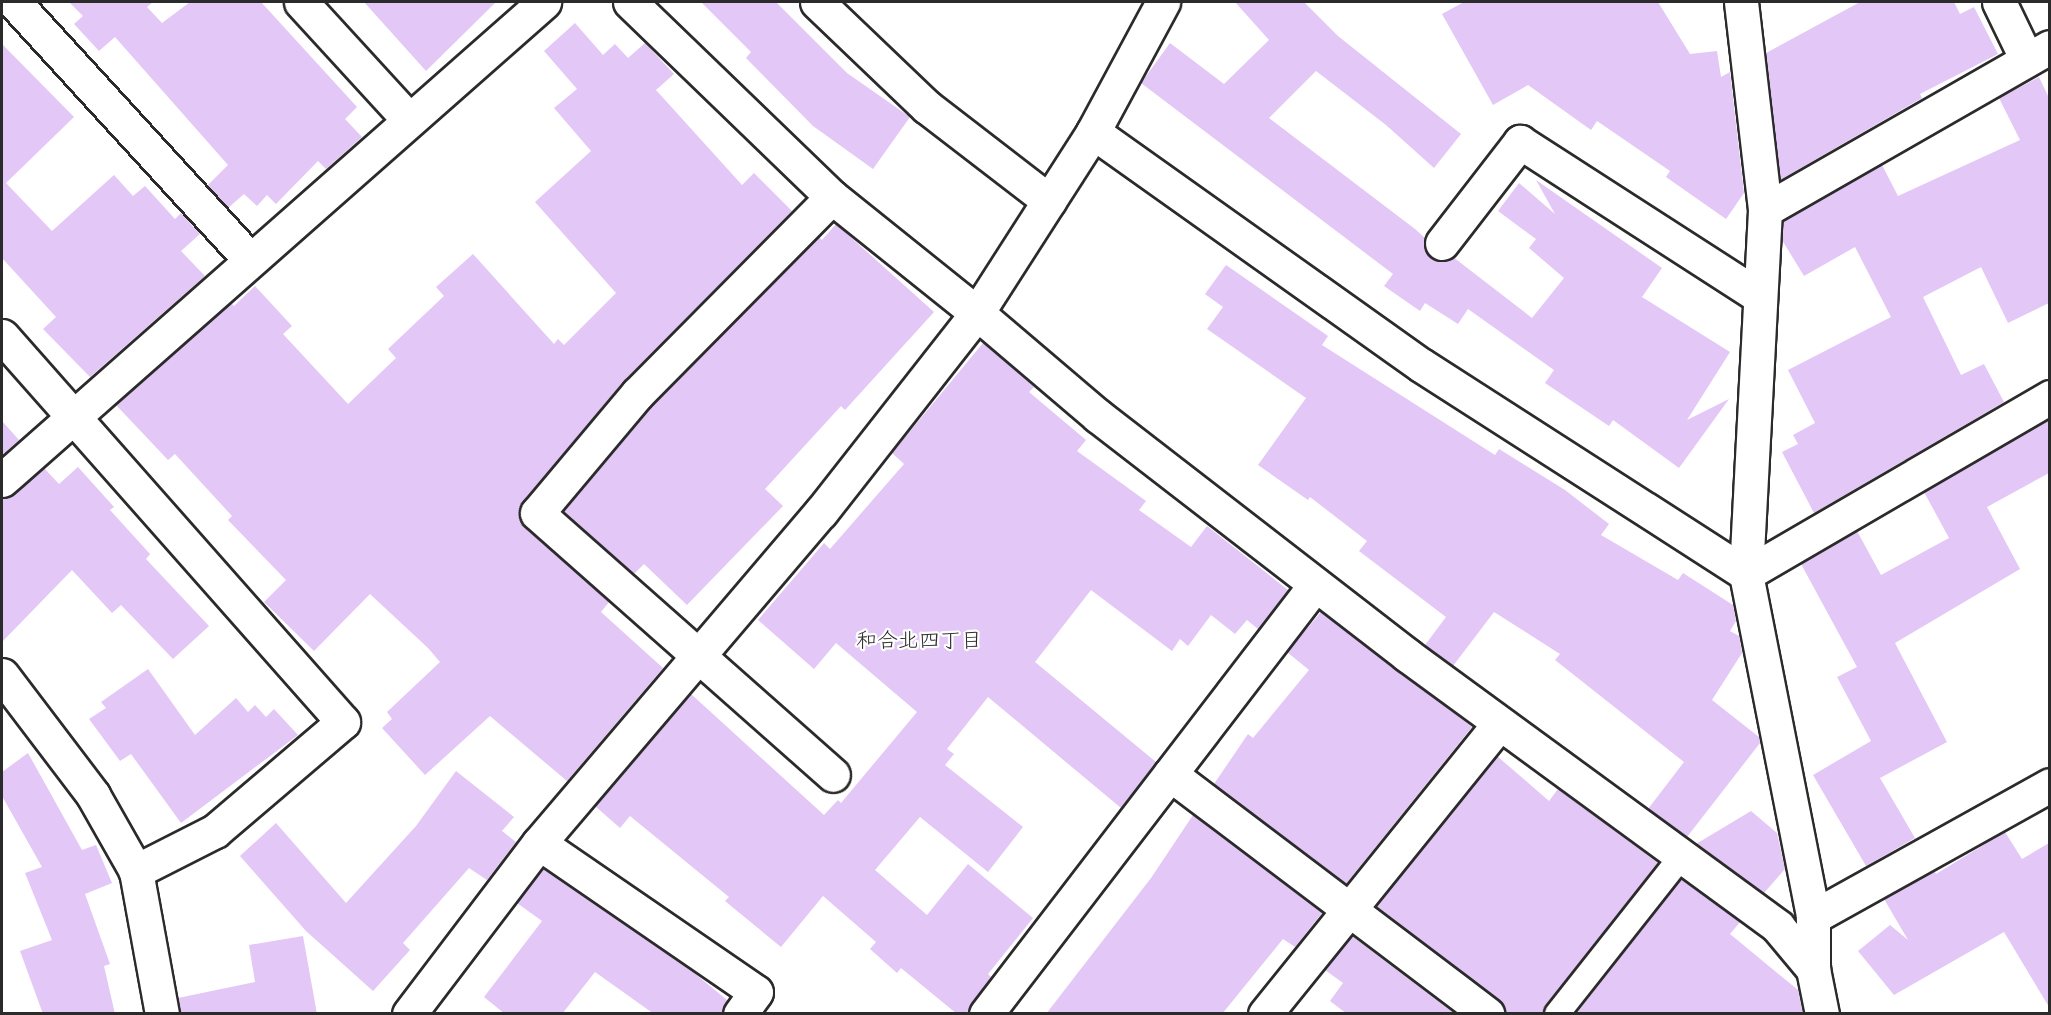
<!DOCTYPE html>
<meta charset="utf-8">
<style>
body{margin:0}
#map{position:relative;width:2051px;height:1015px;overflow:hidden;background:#fff;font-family:Mynerve,"Klee One",sans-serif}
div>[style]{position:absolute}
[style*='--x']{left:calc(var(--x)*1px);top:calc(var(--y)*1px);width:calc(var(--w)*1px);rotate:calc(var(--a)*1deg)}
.building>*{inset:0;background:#e3c7f6}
.roads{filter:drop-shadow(2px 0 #2b2b2b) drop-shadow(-2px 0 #2b2b2b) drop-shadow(0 2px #2b2b2b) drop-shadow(0 -2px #2b2b2b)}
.service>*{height:24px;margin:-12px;padding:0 12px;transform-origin:12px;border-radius:12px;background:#fff}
.minor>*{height:33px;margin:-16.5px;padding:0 16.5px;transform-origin:16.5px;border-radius:16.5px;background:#fff}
span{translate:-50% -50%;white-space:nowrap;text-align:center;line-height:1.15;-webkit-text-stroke:4.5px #fff;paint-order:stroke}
.neighbourhood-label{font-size:21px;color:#2b2b2b}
.frame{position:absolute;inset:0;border:3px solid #2b2b2b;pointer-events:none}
</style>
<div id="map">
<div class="building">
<div style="clip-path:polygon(69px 2px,153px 2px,147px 7px,162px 23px,190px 2px,261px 2px,357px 107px,345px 119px,362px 137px,326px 169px,318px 161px,276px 204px,267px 195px,257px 206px,244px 194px,228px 208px,207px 186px,228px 165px,115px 37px,99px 51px,74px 24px,83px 16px)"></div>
<div style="clip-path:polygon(364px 2px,496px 2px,426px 71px)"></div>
<div style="clip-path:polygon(701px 2px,776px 2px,847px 73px,910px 117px,873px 169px,813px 126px,746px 58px,751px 52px)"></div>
<div style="clip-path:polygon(1235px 2px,1304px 2px,1338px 36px,1461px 134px,1434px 168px,1386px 125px,1316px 71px,1269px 118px,1415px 229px,1425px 238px,1425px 250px,1431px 258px,1440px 262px,1453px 257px,1532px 318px,1564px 278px,1529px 248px,1536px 239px,1498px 211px,1519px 183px,1555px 214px,1536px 180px,1662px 268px,1642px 297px,1730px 352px,1687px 420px,1729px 399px,1679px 468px,1613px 420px,1609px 426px,1545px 383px,1554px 370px,1468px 309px,1458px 324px,1425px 303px,1420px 311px,1384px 286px,1393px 274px,1141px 83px,1170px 43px,1224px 84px,1269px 40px)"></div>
<div style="clip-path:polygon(1464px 2px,1658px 2px,1690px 54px,1717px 51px,1721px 77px,1730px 72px,1744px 193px,1726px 219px,1666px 177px,1670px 171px,1597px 121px,1591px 130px,1528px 85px,1493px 105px,1442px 14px)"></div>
<div style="clip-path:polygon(1860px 2px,1954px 2px,1960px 14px,1974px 7px,1998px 54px,1920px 94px,1922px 98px,1780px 180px,1766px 53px)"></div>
<div style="clip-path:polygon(575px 23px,603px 55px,615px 44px,628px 58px,645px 43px,674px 74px,656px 90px,742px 185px,754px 173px,792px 211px,624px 381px,519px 509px,525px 527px,609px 602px,601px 612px,663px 668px,567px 781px,490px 716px,425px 775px,382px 728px,392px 719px,387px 712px,440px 662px,428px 648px,370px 594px,314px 651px,264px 602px,286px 580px,228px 520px,232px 516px,175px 454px,168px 460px,116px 405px,231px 303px,234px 306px,255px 286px,292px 326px,283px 334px,348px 404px,396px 358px,388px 349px,444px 296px,436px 287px,473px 254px,554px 344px,558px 339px,564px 345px,616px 293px,535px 202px,591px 151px,554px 108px,577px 89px,544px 51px)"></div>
<div style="clip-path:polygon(2px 44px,74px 117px,6px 183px,52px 231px,114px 175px,133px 196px,145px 186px,175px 219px,181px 213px,200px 234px,181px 251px,205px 276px,90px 377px,43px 329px,56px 317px,2px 258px)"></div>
<div style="clip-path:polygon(2039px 77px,2049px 98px,2049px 303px,2008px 323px,1981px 267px,1923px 297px,1961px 375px,1984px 364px,2004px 402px,1814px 513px,1782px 452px,1798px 444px,1793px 435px,1815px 423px,1788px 370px,1891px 317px,1855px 247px,1804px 276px,1782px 240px,1783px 221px,1882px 165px,1898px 196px,2020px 140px,1999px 98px)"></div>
<div style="clip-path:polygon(836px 224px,934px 312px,845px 410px,841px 406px,765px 489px,783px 506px,687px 605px,644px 564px,634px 574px,563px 511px,651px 407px,819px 237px,822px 240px)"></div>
<div style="clip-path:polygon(1226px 265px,1328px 336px,1322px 345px,1495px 455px,1499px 449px,1565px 490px,1609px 524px,1601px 535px,1678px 580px,1683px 573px,1733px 605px,1736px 621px,1730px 631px,1739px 636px,1742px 653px,1712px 700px,1759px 737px,1760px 743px,1687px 837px,1648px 809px,1684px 762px,1555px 660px,1560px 654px,1494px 612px,1453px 666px,1425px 645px,1446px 617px,1359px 551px,1367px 541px,1310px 497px,1308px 500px,1258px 465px,1306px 398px,1207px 329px,1223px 307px,1205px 294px)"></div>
<div style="clip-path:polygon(983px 343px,1034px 387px,1029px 392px,1086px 440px,1077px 451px,1146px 501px,1139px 510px,1191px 547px,1207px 526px,1288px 590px,1258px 629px,1247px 620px,1235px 634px,1211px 615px,1188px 646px,1180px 639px,1172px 651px,1091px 590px,1035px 662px,1156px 762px,1121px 808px,988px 697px,947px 749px,954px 754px,945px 765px,1023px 827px,988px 872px,920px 817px,875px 870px,927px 915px,968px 864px,1033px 918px,988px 974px,991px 977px,966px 1014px,957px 1014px,901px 968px,897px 973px,870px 949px,876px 942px,823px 896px,781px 947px,725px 901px,729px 897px,630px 816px,620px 828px,595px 806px,691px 694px,824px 815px,838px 800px,841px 803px,917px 712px,836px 643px,814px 669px,758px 620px,824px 543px,830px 549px,904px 464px,892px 453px)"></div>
<div style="clip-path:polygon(2049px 419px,2049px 473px,1987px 507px,2020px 569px,1895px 643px,1947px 742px,1880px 778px,1915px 838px,1866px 866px,1813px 775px,1871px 741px,1837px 677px,1857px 667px,1801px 564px,1857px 531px,1881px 575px,1949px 538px,1924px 492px)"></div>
<div style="clip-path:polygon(2px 421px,19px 440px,2px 455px)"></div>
<div style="clip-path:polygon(78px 467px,114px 507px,110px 510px,150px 554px,146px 559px,209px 626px,173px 659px,121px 605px,112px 613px,72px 570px,2px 642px,2px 498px,14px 494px,44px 468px,59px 484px)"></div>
<div style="clip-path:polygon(1321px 612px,1472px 727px,1346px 884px,1214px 784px,1248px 734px,1253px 738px,1309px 670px,1287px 652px)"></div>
<div style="clip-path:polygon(148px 669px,195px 735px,236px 698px,248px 712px,255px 705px,266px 717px,274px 709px,298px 735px,181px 823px,131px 754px,120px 761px,89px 719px,106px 708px,101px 702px)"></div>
<div style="clip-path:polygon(28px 753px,82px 850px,96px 845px,112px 883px,85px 894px,110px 964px,104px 966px,115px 1014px,43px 1014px,20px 951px,52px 940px,25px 873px,42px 867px,2px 796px,2px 772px)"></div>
<div style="clip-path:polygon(1497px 756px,1549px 801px,1558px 789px,1658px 863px,1543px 1014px,1505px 1014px,1498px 999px,1376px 906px)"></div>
<div style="clip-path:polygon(456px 771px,514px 817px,502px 831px,516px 842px,487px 880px,469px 868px,403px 943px,410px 950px,373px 991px,306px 931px,240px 856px,276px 823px,346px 903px,416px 826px)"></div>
<div style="clip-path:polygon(1751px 811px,1777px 833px,1785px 869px,1764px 893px,1696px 844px)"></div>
<div style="clip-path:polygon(1193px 815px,1322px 913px,1295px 947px,1283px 939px,1222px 1014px,1046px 1014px,1151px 878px)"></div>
<div style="clip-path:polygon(2005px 832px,2022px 859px,2049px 843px,2049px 1007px,2004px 932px,1894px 995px,1858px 951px,1890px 925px,1908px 940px,1884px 899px,1934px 871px,1936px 874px)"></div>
<div style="clip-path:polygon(543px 869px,693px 972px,727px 1000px,722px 1014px,654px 1014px,595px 972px,562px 1014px,505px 1014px,484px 997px,542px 921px,517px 903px)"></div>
<div style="clip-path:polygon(1681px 879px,1740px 922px,1730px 934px,1798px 990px,1803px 1014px,1576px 1014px)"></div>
<div style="clip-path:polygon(303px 936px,317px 1014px,180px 1014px,178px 998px,255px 982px,249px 945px)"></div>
<div style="clip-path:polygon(1352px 936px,1455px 1014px,1347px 1014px,1330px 1001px,1343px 983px,1325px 970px)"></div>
</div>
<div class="roads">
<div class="service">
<div style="--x:1557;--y:1014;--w:200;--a:-51.7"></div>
</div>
<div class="minor">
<div style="--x:14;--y:2;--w:350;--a:47.5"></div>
<div style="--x:301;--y:2;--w:160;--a:47.5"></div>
<div style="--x:630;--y:2;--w:281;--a:44"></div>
<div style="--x:832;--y:197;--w:186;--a:38.7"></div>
<div style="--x:977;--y:313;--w:159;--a:40.4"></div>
<div style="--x:1098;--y:416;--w:391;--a:37.7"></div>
<div style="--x:1407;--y:655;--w:460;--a:36.2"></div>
<div style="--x:1778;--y:927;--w:55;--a:50.2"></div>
<div style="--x:817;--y:2;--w:152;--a:43.7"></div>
<div style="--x:927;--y:107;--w:154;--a:37.6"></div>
<div style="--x:1741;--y:2;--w:209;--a:83.4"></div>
<div style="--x:1765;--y:210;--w:364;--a:93"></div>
<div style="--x:1746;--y:574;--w:349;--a:78.9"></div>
<div style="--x:1813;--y:917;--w:52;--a:90"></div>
<div style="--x:1813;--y:969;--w:46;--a:78.7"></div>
<div style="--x:1999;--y:2;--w:64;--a:64.2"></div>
<div style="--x:1093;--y:132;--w:402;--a:35.4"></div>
<div style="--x:1421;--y:365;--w:386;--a:32.7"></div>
<div style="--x:1746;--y:574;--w:352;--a:-30.2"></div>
<div style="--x:832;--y:197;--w:277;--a:134.7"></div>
<div style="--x:637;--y:394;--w:155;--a:130"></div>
<div style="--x:537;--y:513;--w:395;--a:41.5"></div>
<div style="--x:1765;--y:210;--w:328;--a:-29.8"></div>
<div style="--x:1442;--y:243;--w:128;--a:-52.3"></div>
<div style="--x:1520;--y:142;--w:284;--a:32.8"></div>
<div style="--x:2;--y:336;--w:515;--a:48.54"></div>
<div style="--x:343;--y:722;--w:168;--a:139.6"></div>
<div style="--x:215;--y:831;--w:89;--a:153.1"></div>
<div style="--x:2;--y:480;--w:723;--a:-41.41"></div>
<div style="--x:2;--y:675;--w:151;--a:52.8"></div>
<div style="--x:93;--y:795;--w:87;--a:60.5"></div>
<div style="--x:136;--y:871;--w:145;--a:79.7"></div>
<div style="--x:1170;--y:774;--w:398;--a:37.1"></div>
<div style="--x:539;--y:843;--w:263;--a:34.5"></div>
<div style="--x:756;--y:992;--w:27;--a:126"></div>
<div style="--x:1813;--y:917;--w:271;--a:-29.1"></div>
<div style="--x:409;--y:1014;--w:215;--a:-52.8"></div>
<div style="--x:539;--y:843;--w:435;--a:-49.6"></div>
<div style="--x:821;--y:512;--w:253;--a:-51.9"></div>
<div style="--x:977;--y:313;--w:215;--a:-57.3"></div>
<div style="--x:1093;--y:132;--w:148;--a:-61.7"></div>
<div style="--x:986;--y:1014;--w:541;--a:-52.52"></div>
<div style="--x:1265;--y:1014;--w:373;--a:-51.1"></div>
</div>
</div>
<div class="neighbourhood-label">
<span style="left:919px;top:641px">和合北四丁目</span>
</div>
<div class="frame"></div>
</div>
